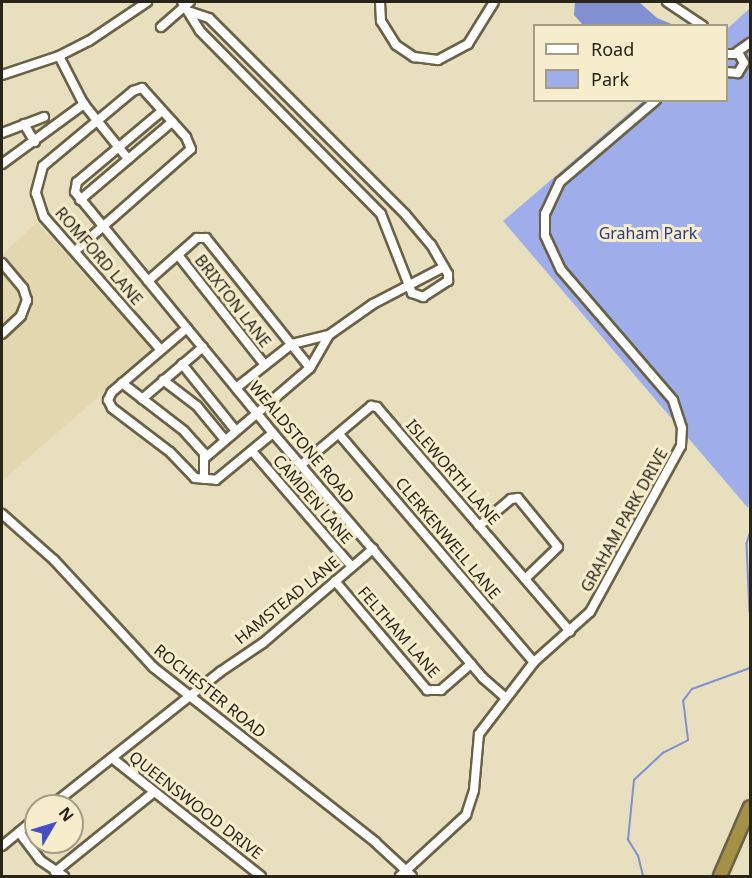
<!DOCTYPE html>
<style>
body{margin:0}
#map{position:relative;width:752px;height:878px;overflow:hidden;background:#e8dfbf;font-family:"Noto Sans",sans-serif}
div>[style]{position:absolute}
[style*='--x']{left:calc(var(--x)*1px);top:calc(var(--y)*1px);width:calc(var(--w)*1px);rotate:calc(var(--a)*1deg)}
.built>*{inset:0;background:#e2d7af}
.green>*{inset:0;background:#9faeeb}
.water>*{inset:0;background:#8190d1}
.stream>*{height:1.5px;margin:-0.75px;padding:0 0.75px;transform-origin:0.75px;border-radius:0.75px;background:#8190d1}
.roads{filter:drop-shadow(2px 0 #6a6246) drop-shadow(-2px 0 #6a6246) drop-shadow(0 2px #6a6246) drop-shadow(0 -2px #6a6246)}
.minor>*{height:8px;margin:-4px;padding:0 4px;transform-origin:4px;border-radius:4px;background:#fff}
.highway>*{height:12px;margin:-6px;padding:0 6px;transform-origin:6px;border-radius:6px;background:#a59143}
span{translate:-50% -50%;white-space:nowrap;text-align:center;line-height:1.15;-webkit-text-stroke:6px #f5edcc;paint-order:stroke}
.park-label{font-size:16px;color:#313a87}
.street-label{font-size:16px;color:#282418}
.frame{position:absolute;inset:0;border:3px solid #282418;pointer-events:none}
.legend{position:absolute;left:533px;top:24px;width:195px;height:78px;box-sizing:border-box;background:#f5edcc;border:2px solid #a39d84;margin:0;padding:8px 10px;list-style:none;font-size:18px;color:#282418}
.legend li{display:flex;align-items:center;gap:12px;height:30px}
.legend b{width:30px;border:2px solid #a39d84}
.north{position:absolute;left:24px;top:794px;width:60px;height:60px;box-sizing:border-box;background:#f5edcc;border:2px solid #a39d84;border-radius:50%;rotate:52deg;font-size:16px;font-weight:700;line-height:24px;text-align:center;color:#282418}
.north::after{content:'';display:block;margin:auto;width:21px;height:27px;background:#454fc4;clip-path:polygon(50% 0,100% 100%,50% 72%,0 100%)}
</style>
<div id="map">
<div class="built">
<div style="clip-path:polygon(37px 222px,152px 350px,2px 481px,2px 255px)"></div>
</div>
<div class="green">
<div style="clip-path:polygon(750px 8px,750px 498px,748px 508px,503px 221px,643px 101px,726px 100px,727px 29px)"></div>
</div>
<div class="water">
<div style="clip-path:polygon(575px 2px,639px 2px,657px 18px,674px 25px,583px 25px,574px 15px)"></div>
</div>
<div class="stream">
<div style="--x:750;--y:534;--w:10;--a:107"></div>
<div style="--x:747;--y:544;--w:68;--a:87.5"></div>
<div style="--x:643;--y:876;--w:21;--a:-104"></div>
<div style="--x:638;--y:856;--w:19;--a:-122"></div>
<div style="--x:628;--y:840;--w:60;--a:-84.3"></div>
<div style="--x:634;--y:780;--w:40;--a:-43"></div>
<div style="--x:663;--y:753;--w:28;--a:-27"></div>
<div style="--x:688;--y:740;--w:39;--a:-97"></div>
<div style="--x:683;--y:701;--w:15;--a:-53"></div>
<div style="--x:692;--y:689;--w:62;--a:-19.9"></div>
</div>
<div class="roads">
<div class="minor">
<div style="--x:182;--y:2;--w:34;--a:58"></div>
<div style="--x:200;--y:31;--w:257;--a:45.3"></div>
<div style="--x:381;--y:214;--w:85;--a:68.6"></div>
<div style="--x:412;--y:293;--w:12;--a:20"></div>
<div style="--x:423;--y:297;--w:30;--a:-33"></div>
<div style="--x:448;--y:281;--w:7;--a:-90"></div>
<div style="--x:448;--y:274;--w:34;--a:-120"></div>
<div style="--x:431;--y:245;--w:40;--a:-130"></div>
<div style="--x:405;--y:214;--w:277;--a:-135"></div>
<div style="--x:209;--y:18;--w:19;--a:-162"></div>
<div style="--x:380;--y:2;--w:19;--a:87"></div>
<div style="--x:381;--y:21;--w:28;--a:58"></div>
<div style="--x:396;--y:45;--w:22;--a:34"></div>
<div style="--x:414;--y:57;--w:24;--a:7"></div>
<div style="--x:438;--y:60;--w:34;--a:-28"></div>
<div style="--x:468;--y:44;--w:49;--a:-58.2"></div>
<div style="--x:667;--y:2;--w:43;--a:33.7"></div>
<div style="--x:161;--y:27;--w:38;--a:-41"></div>
<div style="--x:737;--y:52;--w:16;--a:-35"></div>
<div style="--x:726;--y:54;--w:13;--a:0"></div>
<div style="--x:739;--y:54;--w:10;--a:61"></div>
<div style="--x:744;--y:63;--w:12;--a:121"></div>
<div style="--x:738;--y:73;--w:12;--a:-175"></div>
<div style="--x:59;--y:56;--w:53;--a:62.9"></div>
<div style="--x:83;--y:103;--w:72;--a:51.2"></div>
<div style="--x:2;--y:75;--w:60;--a:-18.4"></div>
<div style="--x:59;--y:56;--w:34;--a:-27"></div>
<div style="--x:89;--y:41;--w:70;--a:-33.9"></div>
<div style="--x:162;--y:111;--w:111;--a:140.1"></div>
<div style="--x:77;--y:182;--w:10;--a:101"></div>
<div style="--x:75;--y:192;--w:312;--a:50.6"></div>
<div style="--x:273;--y:433;--w:323;--a:49.4"></div>
<div style="--x:483;--y:678;--w:30;--a:41"></div>
<div style="--x:24;--y:124;--w:21;--a:59"></div>
<div style="--x:2;--y:133;--w:45;--a:-20.9"></div>
<div style="--x:2;--y:164;--w:102;--a:-36.2"></div>
<div style="--x:80;--y:200;--w:121;--a:-40.3"></div>
<div style="--x:75;--y:251;--w:154;--a:-41.3"></div>
<div style="--x:191;--y:149;--w:13;--a:-113"></div>
<div style="--x:186;--y:137;--w:66;--a:-131.9"></div>
<div style="--x:142;--y:88;--w:9;--a:162"></div>
<div style="--x:133;--y:91;--w:117;--a:140.2"></div>
<div style="--x:43;--y:166;--w:28;--a:105"></div>
<div style="--x:36;--y:193;--w:25;--a:72"></div>
<div style="--x:44;--y:217;--w:177;--a:48.7"></div>
<div style="--x:178;--y:255;--w:140;--a:51.7"></div>
<div style="--x:2;--y:263;--w:33;--a:50"></div>
<div style="--x:23;--y:288;--w:13;--a:72"></div>
<div style="--x:27;--y:300;--w:17;--a:111"></div>
<div style="--x:21;--y:316;--w:26;--a:137"></div>
<div style="--x:148;--y:281;--w:65;--a:-41.3"></div>
<div style="--x:197;--y:238;--w:9;--a:0"></div>
<div style="--x:206;--y:238;--w:166;--a:51.3"></div>
<div style="--x:187;--y:328;--w:99;--a:139.5"></div>
<div style="--x:112;--y:392;--w:9;--a:117"></div>
<div style="--x:108;--y:400;--w:9;--a:63"></div>
<div style="--x:112;--y:408;--w:73;--a:37.2"></div>
<div style="--x:170;--y:452;--w:36;--a:46"></div>
<div style="--x:195;--y:478;--w:21;--a:5"></div>
<div style="--x:216;--y:480;--w:74;--a:-39.5"></div>
<div style="--x:182;--y:364;--w:86;--a:51.1"></div>
<div style="--x:163;--y:380;--w:43;--a:37.4"></div>
<div style="--x:197;--y:406;--w:44;--a:50.5"></div>
<div style="--x:122;--y:383;--w:78;--a:37.7"></div>
<div style="--x:184;--y:431;--w:30;--a:48"></div>
<div style="--x:204;--y:453;--w:26;--a:90"></div>
<div style="--x:236;--y:388;--w:71;--a:-38.2"></div>
<div style="--x:292;--y:344;--w:38;--a:-14"></div>
<div style="--x:142;--y:399;--w:80;--a:-40.4"></div>
<div style="--x:339;--y:434;--w:300;--a:49.5"></div>
<div style="--x:252;--y:451;--w:153;--a:49.2"></div>
<div style="--x:206;--y:457;--w:137;--a:-40.6"></div>
<div style="--x:310;--y:368;--w:38;--a:-60"></div>
<div style="--x:329;--y:335;--w:54;--a:-35.2"></div>
<div style="--x:373;--y:304;--w:80;--a:-27.5"></div>
<div style="--x:301;--y:465;--w:92;--a:-40.1"></div>
<div style="--x:371;--y:406;--w:6;--a:9"></div>
<div style="--x:377;--y:407;--w:296;--a:49.3"></div>
<div style="--x:2;--y:514;--w:69;--a:41.5"></div>
<div style="--x:54;--y:560;--w:146;--a:47.2"></div>
<div style="--x:153;--y:667;--w:283;--a:38.2"></div>
<div style="--x:375;--y:842;--w:50;--a:42.6"></div>
<div style="--x:479;--y:526;--w:42;--a:-40.2"></div>
<div style="--x:511;--y:499;--w:7;--a:-8"></div>
<div style="--x:518;--y:498;--w:63;--a:50.8"></div>
<div style="--x:558;--y:547;--w:46;--a:135.9"></div>
<div style="--x:335;--y:581;--w:143;--a:49.8"></div>
<div style="--x:427;--y:690;--w:14;--a:0"></div>
<div style="--x:441;--y:690;--w:40;--a:-41"></div>
<div style="--x:112;--y:758;--w:190;--a:38.4"></div>
<div style="--x:51;--y:806;--w:216;--a:-38.4"></div>
<div style="--x:220;--y:672;--w:52;--a:-34"></div>
<div style="--x:263;--y:643;--w:145;--a:-40.5"></div>
<div style="--x:19;--y:832;--w:35;--a:53"></div>
<div style="--x:40;--y:860;--w:29;--a:34"></div>
<div style="--x:2;--y:846;--w:44;--a:-39.5"></div>
<div style="--x:55;--y:872;--w:126;--a:-38.9"></div>
<div style="--x:400;--y:876;--w:90;--a:-42.7"></div>
<div style="--x:466;--y:815;--w:26;--a:-72"></div>
<div style="--x:474;--y:790;--w:56;--a:-84.9"></div>
<div style="--x:479;--y:734;--w:91;--a:-52.6"></div>
<div style="--x:534;--y:662;--w:75;--a:-41.8"></div>
<div style="--x:590;--y:612;--w:189;--a:-61.3"></div>
<div style="--x:681;--y:446;--w:18;--a:-87"></div>
<div style="--x:682;--y:428;--w:29;--a:-108"></div>
<div style="--x:673;--y:400;--w:172;--a:-130.7"></div>
<div style="--x:561;--y:270;--w:38;--a:-115"></div>
<div style="--x:545;--y:235;--w:21;--a:-90"></div>
<div style="--x:545;--y:214;--w:35;--a:-65"></div>
<div style="--x:560;--y:182;--w:126;--a:-40.5"></div>
</div>
<div class="highway">
<div style="--x:720;--y:876;--w:75;--a:-66.5"></div>
</div>
</div>
<div class="park-label">
<span style="left:648px;top:233px">Graham Park</span>
</div>
<div class="street-label">
<span style="left:99px;top:256px;rotate:49deg">ROMFORD LANE</span>
<span style="left:233px;top:301px;rotate:52deg">BRIXTON LANE</span>
<span style="left:302px;top:442px;rotate:50deg">WEALDSTONE ROAD</span>
<span style="left:453px;top:472px;rotate:49deg">ISLEWORTH LANE</span>
<span style="left:313px;top:499px;rotate:49deg">CAMDEN LANE</span>
<span style="left:624px;top:520px;rotate:-61deg">GRAHAM PARK DRIVE</span>
<span style="left:448px;top:538px;rotate:50deg">CLERKENWELL LANE</span>
<span style="left:287px;top:600px;rotate:-39deg">HAMSTEAD LANE</span>
<span style="left:399px;top:632px;rotate:49deg">FELTHAM LANE</span>
<span style="left:210px;top:691px;rotate:39deg">ROCHESTER ROAD</span>
<span style="left:196px;top:805px;rotate:38deg">QUEENSWOOD DRIVE</span>
</div>
<div class="frame"></div>
<ul class="legend">
<li><b style="height:8px;background:#fff"></b>Road</li>
<li><b style="height:16px;background:#9faeeb"></b>Park</li>
</ul>
<div class="north">N</div>
</div>
